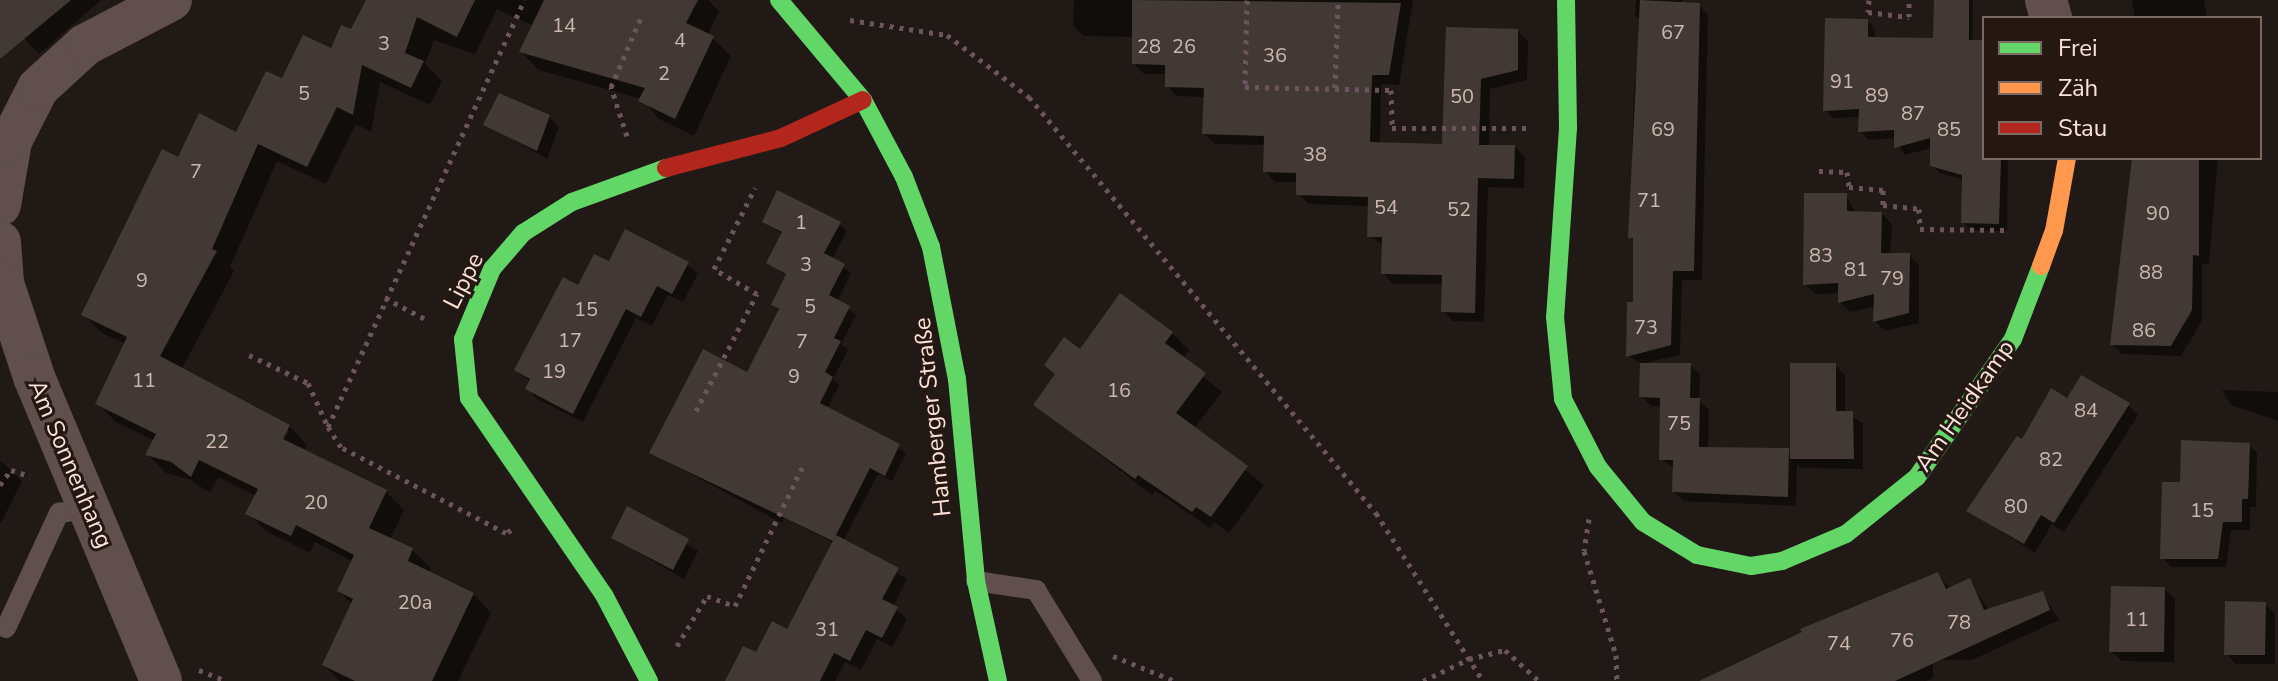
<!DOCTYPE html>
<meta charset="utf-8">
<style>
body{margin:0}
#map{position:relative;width:2278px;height:681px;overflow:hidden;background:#211916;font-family:"Nunito Sans",sans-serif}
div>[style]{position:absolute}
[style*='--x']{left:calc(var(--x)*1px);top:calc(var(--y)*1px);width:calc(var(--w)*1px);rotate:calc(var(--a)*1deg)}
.shadow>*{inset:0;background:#0007}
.building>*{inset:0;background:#423934}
.path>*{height:5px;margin-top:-2.5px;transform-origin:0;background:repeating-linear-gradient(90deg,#6c545e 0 4px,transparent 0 10px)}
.lane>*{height:20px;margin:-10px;padding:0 10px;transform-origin:10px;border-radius:10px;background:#604f4c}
.street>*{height:42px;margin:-21px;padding:0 21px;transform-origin:21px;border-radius:21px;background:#604f4c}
.fast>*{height:18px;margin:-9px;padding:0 9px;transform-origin:9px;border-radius:9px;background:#63d668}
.slow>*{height:18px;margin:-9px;padding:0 9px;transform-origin:9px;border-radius:9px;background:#ff974d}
.jam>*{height:18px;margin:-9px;padding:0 9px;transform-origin:9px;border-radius:9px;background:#b3261e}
span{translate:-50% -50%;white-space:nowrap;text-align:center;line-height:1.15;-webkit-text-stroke:6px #251812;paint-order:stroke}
.number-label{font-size:20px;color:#cdb8b0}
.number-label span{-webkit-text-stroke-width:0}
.street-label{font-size:24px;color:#fbe2da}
.legend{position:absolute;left:1982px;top:16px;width:280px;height:144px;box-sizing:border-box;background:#251812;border:2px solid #7b6962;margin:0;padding:10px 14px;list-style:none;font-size:24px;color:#fbe2da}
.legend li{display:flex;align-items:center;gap:16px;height:40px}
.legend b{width:40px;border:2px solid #7b6962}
</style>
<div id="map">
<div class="shadow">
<div style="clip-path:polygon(0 0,101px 0,39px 54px,0 12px)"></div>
<div style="clip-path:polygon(evenodd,368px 0,708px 0,719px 11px,708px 34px,731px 56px,694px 136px,659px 119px,642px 99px,539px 70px,521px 52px,534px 26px,497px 9px,475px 54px,434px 40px,425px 64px,442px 81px,430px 105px,380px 82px,371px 132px,356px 124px,326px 184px,277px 161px,230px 267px,234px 271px,181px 370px,289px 426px,307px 445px,304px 451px,386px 492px,404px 510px,390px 540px,412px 550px,431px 568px,429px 573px,473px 594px,491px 613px,458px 681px,340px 681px,324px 665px,353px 605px,339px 591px,353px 562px,315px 542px,310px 553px,266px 531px,248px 513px,256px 496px,218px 477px,210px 493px,191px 480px,166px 473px,148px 455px,155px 441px,116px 422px,97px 403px,126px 344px,102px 333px,83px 314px,179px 159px,237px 134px,283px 81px,352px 32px,368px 0,285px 430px,289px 430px,280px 448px,285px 430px)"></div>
<div style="clip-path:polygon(1074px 0,1413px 0,1399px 85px,1381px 84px,1380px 144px,1444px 146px,1448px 29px,1517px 31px,1528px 41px,1527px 80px,1490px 89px,1489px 147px,1515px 147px,1525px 157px,1524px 188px,1488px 187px,1484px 322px,1453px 321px,1443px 311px,1444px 284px,1393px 284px,1383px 273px,1384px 246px,1369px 236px,1370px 206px,1309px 204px,1298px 194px,1298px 182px,1275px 182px,1265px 171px,1266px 145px,1215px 144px,1204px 134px,1205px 97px,1177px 96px,1167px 86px,1167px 74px,1144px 74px,1134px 64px,1134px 37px,1084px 36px,1073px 26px)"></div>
<div style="clip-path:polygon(1636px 0,1682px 0,1682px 5px,1699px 5px,1708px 15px,1702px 280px,1682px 280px,1680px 355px,1645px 363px,1690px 365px,1700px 374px,1699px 401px,1709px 410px,1708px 449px,1792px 454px,1835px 365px,1845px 375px,1845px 413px,1863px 423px,1863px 469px,1802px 468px,1797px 464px,1796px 506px,1684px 501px,1674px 492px,1675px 469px,1661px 459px,1662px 406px,1651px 406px,1641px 396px,1642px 364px,1628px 356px,1635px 304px,1635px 242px,1630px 237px,1634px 82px,1640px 83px,1641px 21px,1635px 15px)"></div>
<div style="clip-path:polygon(1936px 0,1973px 0,1972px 49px)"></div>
<div style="clip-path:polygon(2132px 0,2204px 0,2207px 18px,2135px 18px)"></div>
<div style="clip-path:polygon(1867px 21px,1875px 29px,1875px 39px,1984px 80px,1984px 158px,2008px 158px,2007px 231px,1971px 230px,1963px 222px,1964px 180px,1940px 173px,1932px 165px,1932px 148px,1904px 155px,1896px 138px,1869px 140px,1860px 131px,1861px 117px,1833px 118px,1825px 110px)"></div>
<div style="clip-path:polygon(549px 117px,559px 127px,547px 159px,486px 124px)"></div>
<div style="clip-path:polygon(2134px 158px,2218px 158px,2209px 265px,2202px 264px,2202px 321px,2181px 356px,2122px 354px,2112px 344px)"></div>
<div style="clip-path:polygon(1846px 195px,1856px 213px,1882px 214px,1892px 224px,1890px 255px,1909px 255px,1919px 265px,1919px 323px,1885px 331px,1875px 321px,1876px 306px,1850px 312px,1840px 302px,1840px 293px,1815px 294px,1805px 284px)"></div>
<div style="clip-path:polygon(764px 221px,839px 224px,847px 231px,832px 260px,851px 273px,837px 302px,856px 315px,841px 344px,848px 350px,833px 379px,839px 386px,827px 409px,906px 453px,892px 481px,878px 474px,843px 541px,907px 579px,893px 607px,907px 619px,892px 647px,877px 639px,861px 670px,845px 662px,835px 681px,727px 681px,788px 632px,834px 543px,784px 518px,782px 523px,652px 453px,748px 374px,780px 312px,773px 305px,787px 276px,768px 263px,783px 235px)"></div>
<div style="clip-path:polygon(610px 264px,687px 264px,698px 274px,683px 302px,668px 295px,652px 326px,636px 318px,583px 422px,537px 399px,527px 388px,531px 382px,516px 370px,579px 288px)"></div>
<div style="clip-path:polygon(1172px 333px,1189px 350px,1183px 359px,1222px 392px,1194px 429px,1264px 485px,1229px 533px,1214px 522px,1210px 528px,1156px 491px,1152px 495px,1035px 405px,1081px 352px)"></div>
<div style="clip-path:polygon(2222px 390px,2278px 392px,2278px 421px,2231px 405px)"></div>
<div style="clip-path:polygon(2068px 401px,2128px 405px,2138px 415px,2064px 532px,2052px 524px,2035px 553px,1969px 511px,2022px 441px)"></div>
<div style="clip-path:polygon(2249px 445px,2257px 453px,2256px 507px,2250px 507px,2250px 530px,2231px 530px,2226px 567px,2171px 567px,2162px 558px)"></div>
<div style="clip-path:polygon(0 460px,22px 481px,1px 523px,0 522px)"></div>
<div style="clip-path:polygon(628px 509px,698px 551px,684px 579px,613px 538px)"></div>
<div style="clip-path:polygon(1938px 574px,1950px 589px,1970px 581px,1989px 611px,2042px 594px,2059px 620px,1972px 660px,1933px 660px,1933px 678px,1926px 681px,1701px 681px)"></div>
<div style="clip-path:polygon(2164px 589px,2175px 599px,2174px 662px,2122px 661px,2111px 651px)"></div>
<div style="clip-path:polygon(2265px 604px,2275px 614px,2275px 664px,2236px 664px,2226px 654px)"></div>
</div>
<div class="building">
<div style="clip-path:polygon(0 0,71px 0,0 59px)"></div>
<div style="clip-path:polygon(366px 0,475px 0,457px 37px,417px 17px,405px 53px,424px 61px,411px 88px,362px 65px,353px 115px,337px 107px,307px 167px,258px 144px,212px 249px,217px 251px,160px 356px,290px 425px,283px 439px,387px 490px,369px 528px,413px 548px,408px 561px,474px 593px,432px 681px,355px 681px,322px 665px,353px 599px,337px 591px,354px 555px,296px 525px,291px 536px,245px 514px,258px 489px,199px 460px,191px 477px,171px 462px,145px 455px,156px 434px,95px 404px,127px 337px,81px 315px,162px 149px,178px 157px,199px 113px,236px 132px,266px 71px,282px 78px,303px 35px,331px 48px,341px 25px,351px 29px)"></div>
<div style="clip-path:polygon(544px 0,698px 0,686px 23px,714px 36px,675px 119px,638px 101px,645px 88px,519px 52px)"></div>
<div style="clip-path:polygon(1132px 0,1401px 3px,1389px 75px,1372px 75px,1370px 142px,1442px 144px,1446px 27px,1518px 29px,1518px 70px,1481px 79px,1479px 145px,1515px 145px,1514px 179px,1478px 178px,1475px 313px,1441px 312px,1442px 275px,1381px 274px,1382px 237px,1367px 237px,1368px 197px,1296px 195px,1296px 173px,1263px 172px,1264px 136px,1202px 134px,1204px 88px,1165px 87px,1165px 65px,1132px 64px)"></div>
<div style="clip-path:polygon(1640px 0,1700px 3px,1694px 271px,1673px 271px,1671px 345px,1626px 357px,1627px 302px,1633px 302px,1633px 238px,1628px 238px)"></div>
<div style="clip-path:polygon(1934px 0,1969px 0,1969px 40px,1984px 40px,1984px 158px,2001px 158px,1999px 224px,1961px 223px,1962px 175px,1930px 166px,1930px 138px,1894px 148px,1894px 130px,1858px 132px,1859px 109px,1823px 111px,1825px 18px,1868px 19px,1868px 37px,1933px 38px)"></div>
<div style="clip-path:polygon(499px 93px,550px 115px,537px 151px,483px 125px)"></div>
<div style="clip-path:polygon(2132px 158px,2199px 158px,2199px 256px,2193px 255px,2192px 310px,2171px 346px,2110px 345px)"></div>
<div style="clip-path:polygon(777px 190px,841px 222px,824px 253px,845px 264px,829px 295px,850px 306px,834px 338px,841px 341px,825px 372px,833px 377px,820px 403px,900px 444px,885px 476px,870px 468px,833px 541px,649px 453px,703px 349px,747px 372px,779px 309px,771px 305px,786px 274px,766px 263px,782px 232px,762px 222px)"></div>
<div style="clip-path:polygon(1804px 193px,1847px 193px,1847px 211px,1882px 212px,1881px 253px,1910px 253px,1909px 313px,1873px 322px,1874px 294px,1838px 303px,1838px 283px,1803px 285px)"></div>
<div style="clip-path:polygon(625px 229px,689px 262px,672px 294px,657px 286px,641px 317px,626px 309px,573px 414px,525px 389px,530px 379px,514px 370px,563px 277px,578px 285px,594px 254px,609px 261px)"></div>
<div style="clip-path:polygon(1120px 293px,1173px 332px,1165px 343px,1206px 373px,1176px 413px,1248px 466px,1211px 517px,1196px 507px,1192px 512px,1138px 475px,1135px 479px,1033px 405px,1055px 374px,1044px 365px,1064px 337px,1080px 349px)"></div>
<div style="clip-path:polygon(1640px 363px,1691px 363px,1690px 398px,1700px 398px,1699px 447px,1789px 448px,1788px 497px,1672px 492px,1673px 460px,1659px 460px,1660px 398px,1639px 397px)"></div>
<div style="clip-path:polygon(1790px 363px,1836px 363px,1836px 411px,1853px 411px,1854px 459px,1790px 459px)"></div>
<div style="clip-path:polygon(2081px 375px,2130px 403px,2054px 523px,2041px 515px,2024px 544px,1966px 511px,2017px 436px,2022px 439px,2051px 388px,2067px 398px)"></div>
<div style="clip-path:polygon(2181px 440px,2250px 443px,2248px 499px,2242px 499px,2242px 522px,2223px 522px,2218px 559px,2160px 559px,2162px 482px,2180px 482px)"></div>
<div style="clip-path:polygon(627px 506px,689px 539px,673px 570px,611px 538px)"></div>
<div style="clip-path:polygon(836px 535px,899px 568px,882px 599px,898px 607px,882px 638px,866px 630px,850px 661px,834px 653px,820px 681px,725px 681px,743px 646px,756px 652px,772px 621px,787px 629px)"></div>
<div style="clip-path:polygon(1938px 572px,1946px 589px,1970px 578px,1984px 610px,2043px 591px,2050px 610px,1895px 681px,1699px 681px,1802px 632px,1800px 629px)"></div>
<div style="clip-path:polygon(2111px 586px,2165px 587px,2164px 652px,2109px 652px)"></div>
<div style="clip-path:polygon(2225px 601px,2266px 602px,2265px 655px,2224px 655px)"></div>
</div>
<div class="path">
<div style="--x:1247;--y:0;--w:87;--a:91.3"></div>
<div style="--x:1245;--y:87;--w:146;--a:1.2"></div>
<div style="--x:1391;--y:90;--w:38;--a:88"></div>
<div style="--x:1392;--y:128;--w:135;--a:0"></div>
<div style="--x:1869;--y:0;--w:12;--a:95"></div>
<div style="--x:1868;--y:12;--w:41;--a:7"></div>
<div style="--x:1909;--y:17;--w:17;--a:-90"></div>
<div style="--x:850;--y:20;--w:98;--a:8.8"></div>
<div style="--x:947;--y:35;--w:103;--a:37.1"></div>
<div style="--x:1029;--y:97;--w:542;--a:50.17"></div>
<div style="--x:1376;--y:513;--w:199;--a:57.5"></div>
<div style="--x:1335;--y:88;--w:88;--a:-88"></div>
<div style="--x:627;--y:136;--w:52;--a:-108.1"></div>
<div style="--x:611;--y:87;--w:76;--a:-66.8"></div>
<div style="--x:1819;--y:171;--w:28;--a:2"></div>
<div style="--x:1847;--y:172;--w:15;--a:82"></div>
<div style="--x:1849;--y:187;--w:34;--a:5"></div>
<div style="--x:1883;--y:190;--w:15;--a:90"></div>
<div style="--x:1883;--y:205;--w:36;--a:6"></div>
<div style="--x:1919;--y:209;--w:20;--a:87"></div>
<div style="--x:1920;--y:229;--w:89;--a:0.6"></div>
<div style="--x:385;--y:298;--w:47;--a:27.6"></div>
<div style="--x:249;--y:355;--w:65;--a:25.4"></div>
<div style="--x:308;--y:383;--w:48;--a:65.6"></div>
<div style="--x:696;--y:411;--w:132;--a:-62.5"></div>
<div style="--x:757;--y:294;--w:50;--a:-149.8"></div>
<div style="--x:714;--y:269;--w:91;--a:-63.2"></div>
<div style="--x:0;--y:485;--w:19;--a:-54"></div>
<div style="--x:11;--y:470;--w:20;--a:18"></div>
<div style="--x:1589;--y:519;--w:32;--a:99"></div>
<div style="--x:1584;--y:551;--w:109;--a:72.9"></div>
<div style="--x:1616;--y:655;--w:26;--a:88"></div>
<div style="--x:511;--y:530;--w:6;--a:149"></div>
<div style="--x:506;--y:533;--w:186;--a:-152.5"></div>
<div style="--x:341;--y:447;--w:24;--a:-123"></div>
<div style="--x:328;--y:427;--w:470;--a:-65.3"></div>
<div style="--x:677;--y:646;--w:58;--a:-59"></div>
<div style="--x:707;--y:596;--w:30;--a:20"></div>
<div style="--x:735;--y:606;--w:158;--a:-64.1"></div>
<div style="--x:1113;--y:656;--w:67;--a:22"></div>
<div style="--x:199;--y:670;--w:29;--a:22"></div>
<div style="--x:1423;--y:681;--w:51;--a:-25.6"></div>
<div style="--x:1469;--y:659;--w:37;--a:-14"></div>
<div style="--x:1505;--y:650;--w:46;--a:42.4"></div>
</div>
<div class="lane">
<div style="--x:976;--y:581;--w:61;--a:8.5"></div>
<div style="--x:1036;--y:590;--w:107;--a:58.4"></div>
<div style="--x:6;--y:628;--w:127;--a:-65.3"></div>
<div style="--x:59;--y:513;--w:29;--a:-8"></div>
</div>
<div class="street">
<div style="--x:2046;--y:0;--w:19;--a:74"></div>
<div style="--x:0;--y:205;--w:65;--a:-80.2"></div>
<div style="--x:11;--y:141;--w:59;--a:-63"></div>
<div style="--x:38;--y:88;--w:64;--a:-42.5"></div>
<div style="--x:85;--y:45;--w:97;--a:-27.6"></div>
<div style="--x:0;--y:242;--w:41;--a:85.8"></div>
<div style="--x:3;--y:283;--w:99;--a:71.7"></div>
<div style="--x:34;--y:377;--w:329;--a:67.3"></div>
</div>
<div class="fast">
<div style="--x:779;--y:0;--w:131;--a:50"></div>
<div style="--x:863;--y:100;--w:87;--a:62"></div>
<div style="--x:904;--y:177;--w:75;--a:68.9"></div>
<div style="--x:931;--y:247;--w:135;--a:78.9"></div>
<div style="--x:957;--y:379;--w:203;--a:84.6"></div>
<div style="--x:976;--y:581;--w:102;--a:77.6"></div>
<div style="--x:1566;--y:0;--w:128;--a:89.1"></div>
<div style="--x:1568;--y:128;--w:189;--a:93.9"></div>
<div style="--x:1555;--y:317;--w:82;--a:84.4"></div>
<div style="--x:1563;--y:399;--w:76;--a:62.8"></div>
<div style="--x:1598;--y:467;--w:71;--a:50.7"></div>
<div style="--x:1643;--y:522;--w:63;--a:31.4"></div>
<div style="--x:1697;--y:555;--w:55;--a:11.5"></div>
<div style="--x:1751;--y:566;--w:31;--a:-9"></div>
<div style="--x:1782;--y:561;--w:69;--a:-22.9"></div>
<div style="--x:1846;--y:534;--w:91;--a:-38.8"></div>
<div style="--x:1917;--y:477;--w:168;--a:-55.2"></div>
<div style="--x:2013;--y:339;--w:78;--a:-69"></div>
<div style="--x:649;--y:681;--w:97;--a:-117.6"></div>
<div style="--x:604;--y:595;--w:239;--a:-124.4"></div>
<div style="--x:469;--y:398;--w:59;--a:-95.8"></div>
<div style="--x:463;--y:339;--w:76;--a:-67.5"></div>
<div style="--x:492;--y:269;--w:48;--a:-49.3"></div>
<div style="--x:523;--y:233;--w:58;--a:-32.3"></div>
<div style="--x:572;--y:202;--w:100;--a:-19.9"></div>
</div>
<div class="slow">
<div style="--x:2041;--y:266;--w:37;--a:-70"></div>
<div style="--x:2054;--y:231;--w:74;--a:-79.9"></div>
</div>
<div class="jam">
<div style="--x:666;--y:168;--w:119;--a:-14.6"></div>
<div style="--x:781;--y:138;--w:90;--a:-24.9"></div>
</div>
<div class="number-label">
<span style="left:564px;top:25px">14</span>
<span style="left:1673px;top:32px">67</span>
<span style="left:680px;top:40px">4</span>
<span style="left:384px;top:43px">3</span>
<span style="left:1149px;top:46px">28</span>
<span style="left:1184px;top:46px">26</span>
<span style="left:1275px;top:55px">36</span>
<span style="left:664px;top:73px">2</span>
<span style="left:1842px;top:81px">91</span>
<span style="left:304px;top:93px">5</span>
<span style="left:1877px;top:95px">89</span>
<span style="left:1462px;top:96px">50</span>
<span style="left:1913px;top:113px">87</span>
<span style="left:1663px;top:129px">69</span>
<span style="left:1949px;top:129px">85</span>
<span style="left:1315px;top:154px">38</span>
<span style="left:196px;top:171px">7</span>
<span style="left:1649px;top:200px">71</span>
<span style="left:1386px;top:207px">54</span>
<span style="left:1459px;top:209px">52</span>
<span style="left:2158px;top:213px">90</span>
<span style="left:801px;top:222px">1</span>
<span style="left:1821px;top:255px">83</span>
<span style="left:806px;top:264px">3</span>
<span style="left:1856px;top:269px">81</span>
<span style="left:2151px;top:272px">88</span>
<span style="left:1892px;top:278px">79</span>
<span style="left:142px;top:280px">9</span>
<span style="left:810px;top:306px">5</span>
<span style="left:586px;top:309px">15</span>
<span style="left:1646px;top:327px">73</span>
<span style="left:2144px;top:330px">86</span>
<span style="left:570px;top:340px">17</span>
<span style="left:802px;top:341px">7</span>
<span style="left:554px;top:371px">19</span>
<span style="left:794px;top:376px">9</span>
<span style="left:144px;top:380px">11</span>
<span style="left:1119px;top:390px">16</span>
<span style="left:2086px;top:410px">84</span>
<span style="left:1679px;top:423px">75</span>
<span style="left:217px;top:441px">22</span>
<span style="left:2051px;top:459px">82</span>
<span style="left:316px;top:502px">20</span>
<span style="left:2016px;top:506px">80</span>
<span style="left:2202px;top:510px">15</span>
<span style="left:415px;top:602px">20a</span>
<span style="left:2137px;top:619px">11</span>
<span style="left:1959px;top:622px">78</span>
<span style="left:827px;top:629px">31</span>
<span style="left:1902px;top:640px">76</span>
<span style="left:1839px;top:643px">74</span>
</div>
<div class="street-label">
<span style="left:464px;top:281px;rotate:-63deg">Lippe</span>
<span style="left:1965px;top:406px;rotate:-55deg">Am Heidkamp</span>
<span style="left:933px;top:417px;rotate:-96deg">Hamberger Straße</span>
<span style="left:70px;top:464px;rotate:67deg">Am Sonnenhang</span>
</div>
<ul class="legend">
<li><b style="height:10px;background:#63d668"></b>Frei</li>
<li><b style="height:10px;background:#ff974d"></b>Zäh</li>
<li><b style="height:10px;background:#b3261e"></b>Stau</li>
</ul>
</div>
